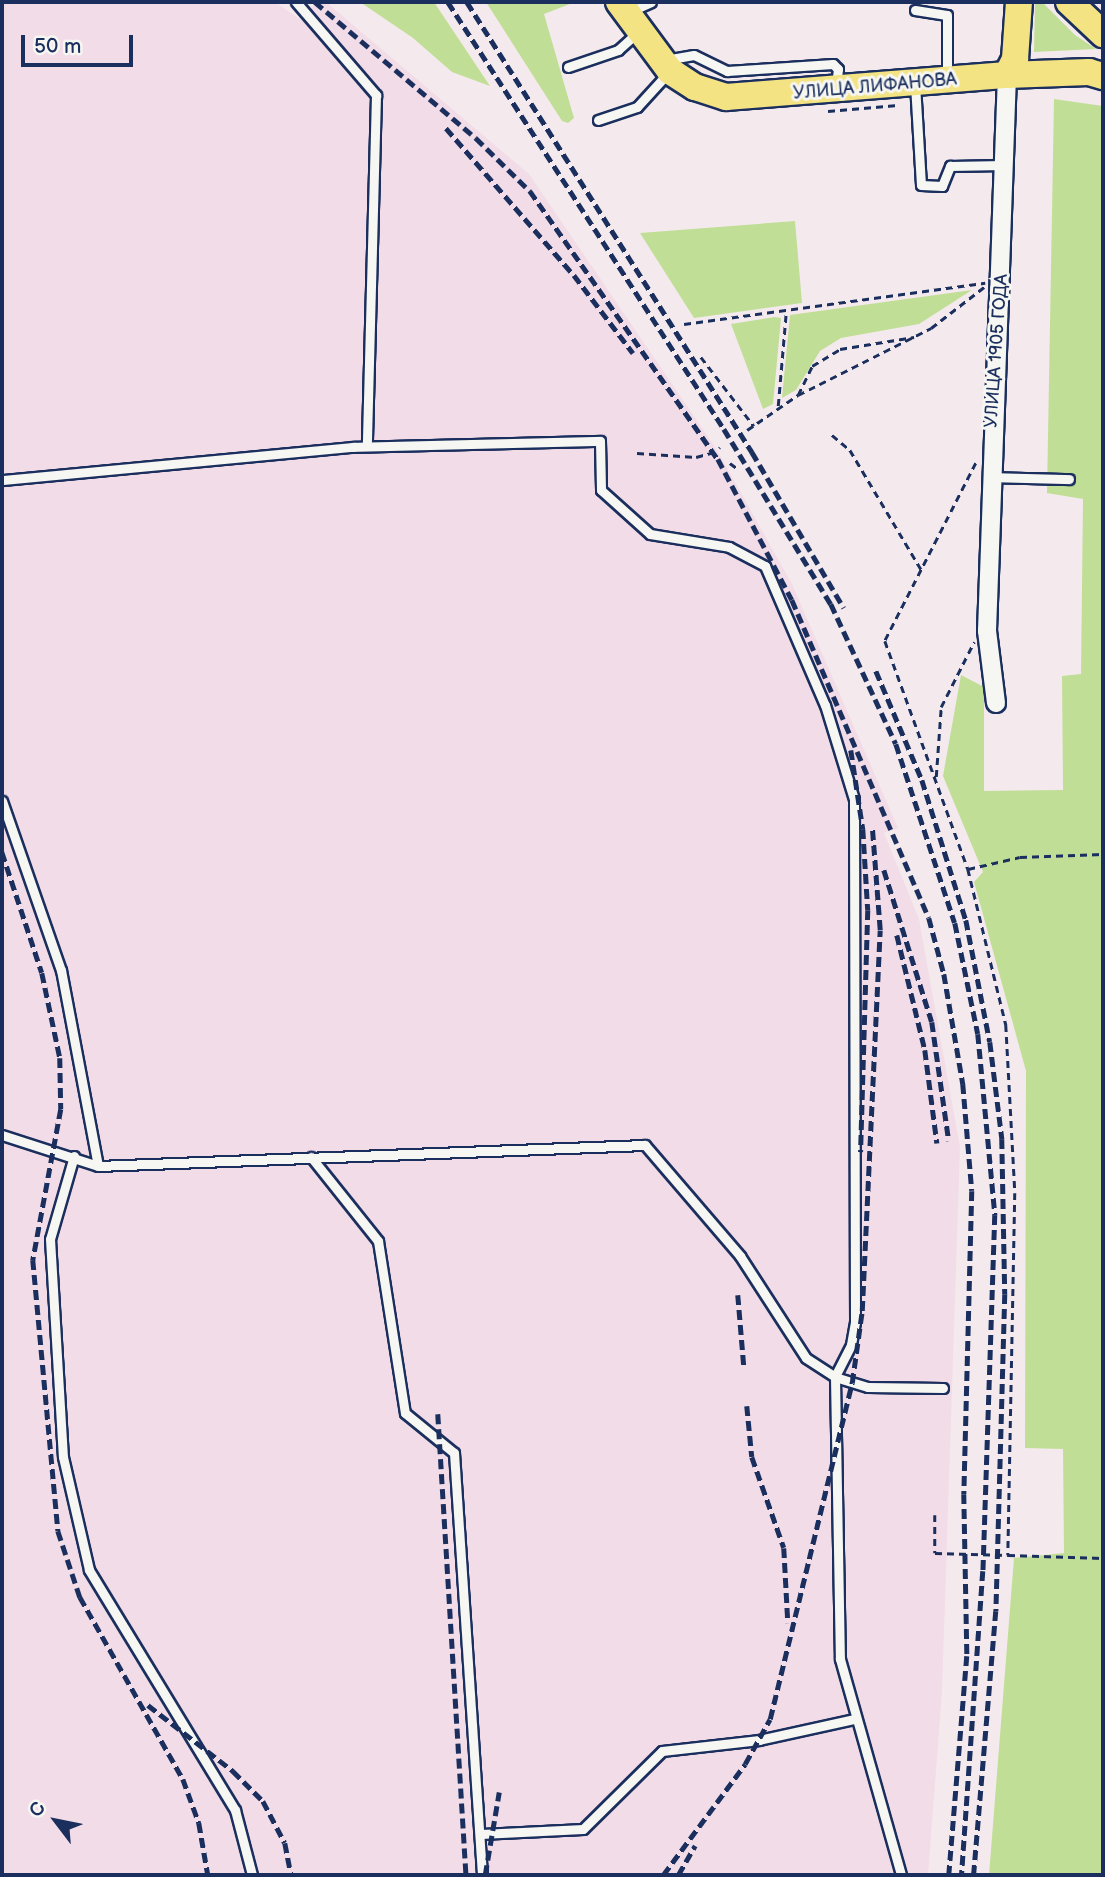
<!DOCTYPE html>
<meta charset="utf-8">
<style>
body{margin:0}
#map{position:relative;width:1105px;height:1877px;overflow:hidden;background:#f4eaed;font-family:"Balsamiq Sans",sans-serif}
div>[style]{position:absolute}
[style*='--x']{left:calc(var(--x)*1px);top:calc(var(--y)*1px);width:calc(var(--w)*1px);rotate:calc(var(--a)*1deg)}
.built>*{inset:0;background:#f2dce7}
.green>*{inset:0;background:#c1de96}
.path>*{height:2.5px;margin-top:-1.25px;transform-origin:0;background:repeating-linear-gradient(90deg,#1b2f5e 0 7px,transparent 0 12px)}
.roads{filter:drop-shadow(2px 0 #1b2f5e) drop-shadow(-2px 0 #1b2f5e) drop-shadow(0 2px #1b2f5e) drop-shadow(0 -2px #1b2f5e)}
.service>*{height:9px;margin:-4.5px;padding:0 4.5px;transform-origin:4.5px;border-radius:4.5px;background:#f6f6f2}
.minor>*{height:18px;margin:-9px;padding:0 9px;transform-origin:9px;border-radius:9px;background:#f6f6f2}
.primary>*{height:26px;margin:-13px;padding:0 13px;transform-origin:13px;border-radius:13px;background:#f4e382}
.rail>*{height:4.5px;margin-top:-2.25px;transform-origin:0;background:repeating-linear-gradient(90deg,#1b2f5e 0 10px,transparent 0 15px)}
.path-bridge>*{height:2.5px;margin-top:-1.25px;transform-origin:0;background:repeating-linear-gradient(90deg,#1b2f5e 0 7px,transparent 0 12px)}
span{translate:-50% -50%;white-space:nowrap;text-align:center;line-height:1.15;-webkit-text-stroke:6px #f6f6f2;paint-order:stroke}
.street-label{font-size:18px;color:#1b2f5e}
.frame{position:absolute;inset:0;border:4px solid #1b2f5e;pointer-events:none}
.north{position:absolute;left:21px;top:1786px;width:70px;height:70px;-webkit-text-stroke:5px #f6f6f2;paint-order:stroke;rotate:302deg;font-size:19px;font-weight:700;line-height:28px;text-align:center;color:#1b2f5e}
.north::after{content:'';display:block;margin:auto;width:24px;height:32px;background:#1b2f5e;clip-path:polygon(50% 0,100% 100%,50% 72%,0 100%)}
.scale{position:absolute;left:21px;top:35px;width:112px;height:32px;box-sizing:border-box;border:4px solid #1b2f5e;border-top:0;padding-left:9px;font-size:21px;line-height:24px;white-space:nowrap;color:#1b2f5e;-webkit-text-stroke:5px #f6f6f2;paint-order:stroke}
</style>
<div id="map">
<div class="built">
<div style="clip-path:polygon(2px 2px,275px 2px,301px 20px,317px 2px,326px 2px,529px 174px,717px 450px,792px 584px,898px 828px,884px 833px,919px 919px,960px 1147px,942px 1692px,928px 1875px,2px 1875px)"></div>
</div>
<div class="green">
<div style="clip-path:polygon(360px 2px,434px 2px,490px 86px,452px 72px,413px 38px)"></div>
<div style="clip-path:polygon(486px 2px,575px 2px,544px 14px,574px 118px,568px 123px,562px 121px)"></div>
<div style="clip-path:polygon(1035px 2px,1042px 2px,1075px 35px,1096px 49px,1034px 52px)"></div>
<div style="clip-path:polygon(1054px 99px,1103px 106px,1103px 1875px,989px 1875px,1014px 1558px,1064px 1553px,1063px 1449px,1025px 1448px,1026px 1071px,974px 882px,983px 872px,943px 776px,961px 675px,984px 687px,984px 791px,1063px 790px,1062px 676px,1081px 674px,1083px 499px,1047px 493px)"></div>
<div style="clip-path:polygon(795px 221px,802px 303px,694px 318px,640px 233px)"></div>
<div style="clip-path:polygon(972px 290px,919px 324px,841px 338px,820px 351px,796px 390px,782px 398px,790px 315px)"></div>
<div style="clip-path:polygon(775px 317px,781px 318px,773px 404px,763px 409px,731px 324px)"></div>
</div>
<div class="path">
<div style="--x:828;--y:111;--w:70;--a:-4.9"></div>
<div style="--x:684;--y:324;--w:304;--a:-7.8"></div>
<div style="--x:701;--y:357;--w:87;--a:52.5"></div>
<div style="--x:798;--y:395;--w:32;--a:-64"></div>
<div style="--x:812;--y:366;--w:33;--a:-31"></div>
<div style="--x:840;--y:349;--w:75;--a:-9.2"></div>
<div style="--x:778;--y:406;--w:94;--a:-85.1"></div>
<div style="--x:747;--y:430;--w:62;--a:-34.5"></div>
<div style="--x:798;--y:395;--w:149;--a:-26.7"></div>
<div style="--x:931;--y:328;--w:67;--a:-37.7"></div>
<div style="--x:832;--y:435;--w:23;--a:40"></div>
<div style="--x:850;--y:450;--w:139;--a:59.2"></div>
<div style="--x:719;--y:448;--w:1;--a:-45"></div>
<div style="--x:637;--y:453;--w:59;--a:3.9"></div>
<div style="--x:696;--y:457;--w:16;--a:-15"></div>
<div style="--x:730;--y:463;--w:10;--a:37"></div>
<div style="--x:976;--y:463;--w:200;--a:117.1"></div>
<div style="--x:885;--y:641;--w:243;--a:70"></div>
<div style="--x:968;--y:869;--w:161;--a:76.3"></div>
<div style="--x:1006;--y:1025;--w:168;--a:86.9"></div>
<div style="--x:1015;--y:1193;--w:362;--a:91.1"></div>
<div style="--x:1008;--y:1555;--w:95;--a:1.8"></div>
<div style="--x:936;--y:777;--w:70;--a:-85.9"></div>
<div style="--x:941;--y:707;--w:73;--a:-63.1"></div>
<div style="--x:968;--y:869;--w:53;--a:-13"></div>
<div style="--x:1020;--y:857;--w:83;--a:-2.1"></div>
<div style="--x:935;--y:1515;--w:38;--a:90"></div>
</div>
<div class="roads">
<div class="service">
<div style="--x:296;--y:2;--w:123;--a:49.3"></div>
<div style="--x:376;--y:95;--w:351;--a:91.5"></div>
<div style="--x:915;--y:10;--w:32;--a:9"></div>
<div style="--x:947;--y:15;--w:61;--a:90"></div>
<div style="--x:629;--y:12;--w:24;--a:-24"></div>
<div style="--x:665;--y:60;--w:29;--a:-10"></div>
<div style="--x:694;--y:55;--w:37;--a:26"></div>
<div style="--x:727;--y:71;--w:106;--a:-3.8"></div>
<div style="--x:833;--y:64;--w:7;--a:45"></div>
<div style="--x:838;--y:69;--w:17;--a:97"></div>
<div style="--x:568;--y:67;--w:53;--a:-18.8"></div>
<div style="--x:618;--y:50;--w:28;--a:-42"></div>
<div style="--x:915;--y:84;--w:101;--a:86.6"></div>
<div style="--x:921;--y:185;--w:21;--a:3"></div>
<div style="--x:942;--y:186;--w:22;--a:-68"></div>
<div style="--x:950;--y:166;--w:54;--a:-1.1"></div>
<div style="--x:598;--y:120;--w:41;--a:-18.4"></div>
<div style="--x:637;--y:107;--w:47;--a:-47.6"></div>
<div style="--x:992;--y:477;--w:77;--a:1.5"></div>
<div style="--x:2;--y:480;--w:353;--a:-5.4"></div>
<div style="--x:353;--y:447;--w:247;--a:-1.4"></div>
<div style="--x:600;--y:441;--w:49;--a:88.8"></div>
<div style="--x:601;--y:490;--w:66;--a:41.9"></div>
<div style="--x:650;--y:534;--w:80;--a:9.3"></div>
<div style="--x:729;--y:547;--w:41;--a:27.8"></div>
<div style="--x:765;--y:566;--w:151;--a:66.7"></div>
<div style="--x:825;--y:705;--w:98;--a:72.9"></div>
<div style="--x:854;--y:799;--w:523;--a:89.89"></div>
<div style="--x:855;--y:1322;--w:23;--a:100"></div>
<div style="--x:851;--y:1345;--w:36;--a:117"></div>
<div style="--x:835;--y:1377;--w:282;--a:89"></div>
<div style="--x:840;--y:1659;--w:224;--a:74.2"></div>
<div style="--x:2;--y:801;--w:179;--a:70.8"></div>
<div style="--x:61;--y:970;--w:199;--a:79.3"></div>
<div style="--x:2;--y:1135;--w:101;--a:17.9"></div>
<div style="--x:98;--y:1166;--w:547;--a:-2.2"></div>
<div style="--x:645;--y:1145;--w:146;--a:49.4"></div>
<div style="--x:740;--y:1256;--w:121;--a:57.1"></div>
<div style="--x:806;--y:1358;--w:35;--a:33"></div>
<div style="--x:835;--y:1377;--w:34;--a:17"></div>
<div style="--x:868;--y:1387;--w:75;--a:0.8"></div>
<div style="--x:74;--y:1156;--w:86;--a:106.1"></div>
<div style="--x:50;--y:1239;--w:218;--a:86.6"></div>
<div style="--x:63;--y:1457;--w:116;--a:77"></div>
<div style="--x:89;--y:1570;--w:281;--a:58.7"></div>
<div style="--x:235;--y:1810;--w:67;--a:75.3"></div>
<div style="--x:311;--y:1157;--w:107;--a:51.4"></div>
<div style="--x:378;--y:1241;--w:174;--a:81.1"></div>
<div style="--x:405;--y:1413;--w:63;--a:39.2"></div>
<div style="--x:454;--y:1453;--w:423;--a:86.2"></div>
<div style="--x:481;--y:1834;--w:102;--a:-2.8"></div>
<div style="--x:583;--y:1829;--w:111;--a:-44.6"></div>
<div style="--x:662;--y:1751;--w:98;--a:-6.5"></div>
<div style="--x:759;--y:1740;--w:97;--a:-12.5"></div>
</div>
<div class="minor">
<div style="--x:996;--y:703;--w:73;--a:-97.1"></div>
<div style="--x:987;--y:631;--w:556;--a:-87.94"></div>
</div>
<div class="primary">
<div style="--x:619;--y:2;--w:86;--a:53.5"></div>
<div style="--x:670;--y:71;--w:30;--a:33"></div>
<div style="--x:695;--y:87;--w:33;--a:18"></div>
<div style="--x:726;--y:97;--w:282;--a:-4.5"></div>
<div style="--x:1007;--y:75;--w:82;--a:-2.1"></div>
<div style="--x:1089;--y:72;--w:15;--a:16"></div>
<div style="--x:1069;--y:2;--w:47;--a:43.3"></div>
<div style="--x:1007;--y:75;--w:18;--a:-63"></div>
<div style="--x:1015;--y:59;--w:57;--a:-86"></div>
</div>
</div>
<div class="rail">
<div style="--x:315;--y:2;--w:211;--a:40.2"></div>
<div style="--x:476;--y:138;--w:76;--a:44.5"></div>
<div style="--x:530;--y:191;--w:327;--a:55"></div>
<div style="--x:718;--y:459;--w:159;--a:62.3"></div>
<div style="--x:792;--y:600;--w:346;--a:66.7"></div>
<div style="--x:929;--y:918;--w:58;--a:75"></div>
<div style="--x:944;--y:974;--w:112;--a:80.2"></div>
<div style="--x:963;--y:1084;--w:107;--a:85.2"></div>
<div style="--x:972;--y:1191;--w:303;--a:91.5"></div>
<div style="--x:964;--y:1494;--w:162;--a:88.9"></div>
<div style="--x:967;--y:1656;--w:220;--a:94.7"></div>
<div style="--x:448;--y:2;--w:508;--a:57.12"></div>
<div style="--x:724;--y:429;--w:205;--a:58.6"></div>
<div style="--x:831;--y:604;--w:154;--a:65.1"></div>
<div style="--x:896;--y:744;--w:188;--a:71.8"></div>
<div style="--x:955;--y:923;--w:113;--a:78.3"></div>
<div style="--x:978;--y:1034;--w:182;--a:84.6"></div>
<div style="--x:995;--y:1215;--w:356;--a:91.9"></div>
<div style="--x:983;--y:1571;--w:305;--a:94"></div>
<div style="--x:467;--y:2;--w:533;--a:57.65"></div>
<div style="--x:752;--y:452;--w:181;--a:59.5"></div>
<div style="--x:446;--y:128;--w:195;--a:49"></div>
<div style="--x:574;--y:275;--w:98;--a:52.9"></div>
<div style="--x:876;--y:671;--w:118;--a:67.1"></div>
<div style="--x:922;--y:780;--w:147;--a:72.6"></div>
<div style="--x:966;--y:920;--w:124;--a:78.9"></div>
<div style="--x:990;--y:1042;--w:98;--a:82.9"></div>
<div style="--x:1002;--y:1139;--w:155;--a:88.9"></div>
<div style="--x:1005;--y:1294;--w:317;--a:91.6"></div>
<div style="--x:996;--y:1611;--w:265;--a:94.8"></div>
<div style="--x:851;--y:750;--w:80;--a:81.4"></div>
<div style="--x:863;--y:829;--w:81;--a:86.5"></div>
<div style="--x:868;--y:910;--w:242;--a:91.7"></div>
<div style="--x:2;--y:852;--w:127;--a:71.7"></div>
<div style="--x:42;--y:973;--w:87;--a:78"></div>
<div style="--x:60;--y:1058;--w:51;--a:88.9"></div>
<div style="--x:61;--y:1109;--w:154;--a:100.5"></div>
<div style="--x:33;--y:1260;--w:272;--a:84.7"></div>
<div style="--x:58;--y:1531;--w:70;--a:71.6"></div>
<div style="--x:80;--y:1597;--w:209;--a:60.5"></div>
<div style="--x:183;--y:1779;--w:47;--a:70"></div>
<div style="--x:199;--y:1823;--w:53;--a:80.2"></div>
<div style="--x:884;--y:870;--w:159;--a:72.5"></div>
<div style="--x:932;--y:1022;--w:120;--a:81.9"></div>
<div style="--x:897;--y:935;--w:118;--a:76.3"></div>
<div style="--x:925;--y:1050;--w:94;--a:82.6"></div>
<div style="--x:738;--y:1295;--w:72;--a:85.2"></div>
<div style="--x:747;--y:1406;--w:51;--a:84.4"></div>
<div style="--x:752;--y:1457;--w:96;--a:70.6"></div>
<div style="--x:784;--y:1548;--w:75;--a:86.9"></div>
<div style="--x:438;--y:1414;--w:462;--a:86.5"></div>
<div style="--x:148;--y:1705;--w:108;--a:37.8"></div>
<div style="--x:233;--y:1771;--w:42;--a:45"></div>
<div style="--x:263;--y:1801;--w:47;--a:62.4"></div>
<div style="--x:285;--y:1843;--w:33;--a:79"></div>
<div style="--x:485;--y:1875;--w:84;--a:-80.4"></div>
<div style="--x:663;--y:1875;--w:138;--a:-53.5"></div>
<div style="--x:745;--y:1764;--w:51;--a:-60.9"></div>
<div style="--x:770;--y:1719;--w:346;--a:-76.3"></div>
<div style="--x:852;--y:1383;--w:73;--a:-82.1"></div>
<div style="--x:862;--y:1311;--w:381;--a:-87.3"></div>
<div style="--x:880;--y:930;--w:104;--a:-94.4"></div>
<div style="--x:678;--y:1875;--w:34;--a:-60"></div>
</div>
<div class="path-bridge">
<div style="--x:935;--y:1553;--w:73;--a:1.6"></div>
</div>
<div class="street-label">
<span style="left:875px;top:87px;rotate:-5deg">УЛИЦА ЛИФАНОВА</span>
<span style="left:997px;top:351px;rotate:-86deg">УЛИЦА 1905 ГОДА</span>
</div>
<div class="frame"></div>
<div class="north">С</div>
<div class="scale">50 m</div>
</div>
